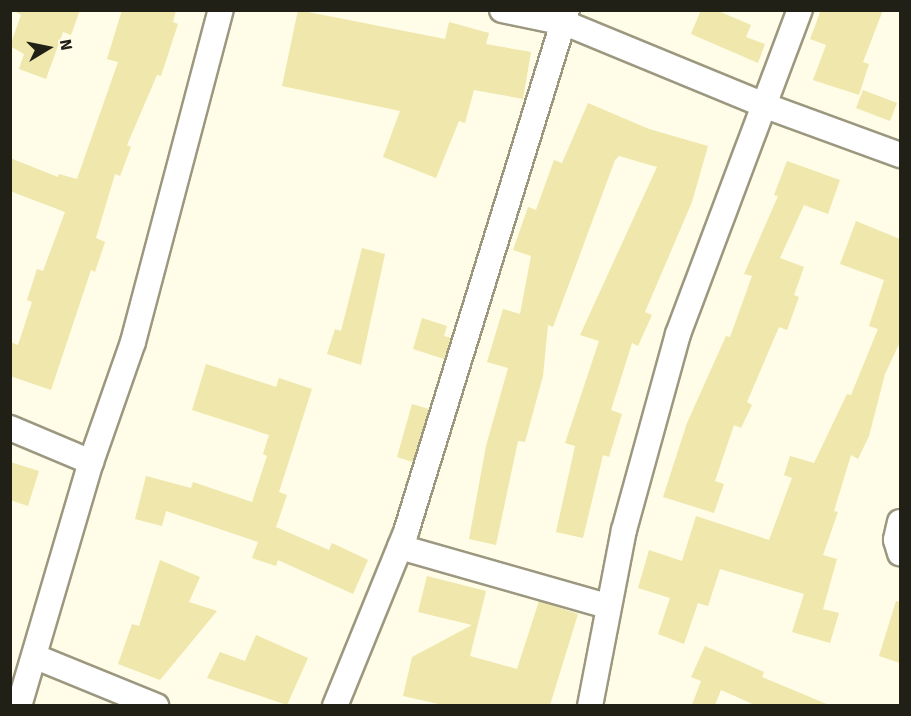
<!DOCTYPE html>
<style>
body{margin:0}
#map{position:relative;width:911px;height:716px;overflow:hidden;background:#fffce7;font-family:Signika,sans-serif}
div>[style]{position:absolute}
[style*='--x']{left:calc(var(--x)*1px);top:calc(var(--y)*1px);width:calc(var(--w)*1px);rotate:calc(var(--a)*1deg)}
.building>*{inset:0;background:#efe7ac}
.roads{filter:drop-shadow(2px 0 #9c9880) drop-shadow(-2px 0 #9c9880) drop-shadow(0 2px #9c9880) drop-shadow(0 -2px #9c9880)}
.minor>*{height:24px;margin:-12px;padding:0 12px;transform-origin:12px;border-radius:12px;background:#fff}
span{translate:-50% -50%;white-space:nowrap;text-align:center;line-height:1.15;-webkit-text-stroke:4.5px #fffce7;paint-order:stroke}
.frame{position:absolute;inset:0;border:12px solid #212016;pointer-events:none}
.north{position:absolute;left:18px;top:18px;width:60px;height:60px;-webkit-text-stroke:4px #fffce7;paint-order:stroke;rotate:80deg;font-size:16px;font-weight:700;line-height:24px;text-align:center;color:#212016}
.north::after{content:'';display:block;margin:auto;width:21px;height:27px;background:#212016;clip-path:polygon(50% 0,100% 100%,50% 72%,0 100%)}
</style>
<div id="map">
<div class="building">
<div style="clip-path:polygon(12px 10px,80px 10px,71px 35px,63px 32px,46px 79px,19px 69px,24px 54px,10px 46px,21px 15px)"></div>
<div style="clip-path:polygon(122px 10px,176px 10px,173px 22px,178px 24px,161px 76px,157px 75px,127px 145px,131px 147px,120px 176px,115px 174px,96px 238px,105px 242px,95px 272px,91px 270px,51px 390px,10px 376px,10px 342px,18px 345px,32px 302px,27px 300px,37px 269px,43px 271px,65px 212px,10px 191px,10px 158px,58px 177px,59px 174px,77px 179px,118px 62px,107px 59px)"></div>
<div style="clip-path:polygon(298px 10px,445px 39px,449px 22px,489px 33px,486px 44px,531px 52px,523px 99px,474px 90px,465px 123px,459px 121px,436px 178px,383px 157px,400px 111px,282px 86px)"></div>
<div style="clip-path:polygon(701px 10px,716px 10px,751px 25px,746px 37px,765px 44px,758px 63px,691px 34px)"></div>
<div style="clip-path:polygon(821px 10px,883px 10px,863px 62px,869px 64px,859px 95px,813px 80px,826px 45px,810px 39px)"></div>
<div style="clip-path:polygon(863px 90px,897px 103px,890px 121px,856px 108px)"></div>
<div style="clip-path:polygon(588px 103px,649px 129px,708px 146px,692px 202px,645px 312px,652px 315px,638px 346px,632px 343px,611px 410px,622px 414px,609px 457px,603px 455px,583px 538px,556px 532px,575px 446px,565px 443px,599px 341px,580px 335px,657px 167px,619px 156px,615px 160px,553px 327px,548px 325px,543px 376px,525px 442px,518px 441px,496px 545px,469px 539px,486px 446px,508px 368px,487px 362px,503px 309px,520px 314px,531px 256px,513px 250px,528px 207px,536px 210px,554px 160px,562px 163px)"></div>
<div style="clip-path:polygon(787px 161px,840px 180px,828px 214px,804px 205px,780px 258px,804px 267px,794px 295px,799px 297px,787px 330px,779px 327px,747px 402px,752px 405px,741px 428px,734px 425px,715px 481px,724px 484px,714px 513px,663px 497px,687px 423px,726px 336px,730px 337px,752px 276px,744px 274px,778px 196px,774px 195px)"></div>
<div style="clip-path:polygon(856px 221px,900px 239px,900px 342px,885px 374px,869px 436px,858px 459px,851px 455px,834px 511px,838px 512px,823px 555px,837px 559px,823px 609px,839px 613px,830px 643px,792px 632px,804px 594px,720px 569px,708px 606px,698px 603px,684px 644px,658px 634px,670px 598px,638px 588px,649px 550px,682px 561px,696px 516px,769px 540px,792px 478px,784px 475px,790px 456px,814px 463px,847px 394px,851px 395px,878px 329px,869px 326px,884px 280px,840px 264px)"></div>
<div style="clip-path:polygon(362px 248px,385px 254px,361px 365px,327px 354px,335px 329px,341px 331px)"></div>
<div style="clip-path:polygon(422px 318px,447px 326px,444px 336px,451px 338px,444px 359px,413px 349px)"></div>
<div style="clip-path:polygon(206px 364px,276px 387px,279px 378px,312px 389px,279px 492px,287px 495px,276px 527px,329px 550px,332px 543px,368px 560px,353px 594px,278px 560px,276px 566px,252px 558px,258px 542px,166px 511px,162px 526px,135px 519px,146px 476px,191px 488px,193px 482px,252px 502px,267px 456px,263px 454px,269px 435px,192px 410px)"></div>
<div style="clip-path:polygon(412px 404px,429px 409px,413px 462px,397px 457px)"></div>
<div style="clip-path:polygon(10px 462px,39px 471px,28px 506px,10px 500px)"></div>
<div style="clip-path:polygon(160px 560px,200px 577px,189px 602px,217px 611px,160px 680px,118px 664px,132px 624px,139px 626px)"></div>
<div style="clip-path:polygon(427px 576px,486px 591px,470px 656px,517px 669px,539px 601px,578px 614px,550px 705px,443px 705px,403px 696px,412px 657px,472px 625px,418px 612px)"></div>
<div style="clip-path:polygon(896px 601px,900px 602px,900px 663px,879px 656px)"></div>
<div style="clip-path:polygon(256px 635px,308px 658px,287px 705px,207px 678px,220px 652px,245px 661px)"></div>
<div style="clip-path:polygon(705px 646px,764px 672px,762px 677px,829px 705px,755px 705px,721px 690px,715px 705px,692px 705px,701px 681px,691px 677px)"></div>
</div>
<div class="roads">
<div class="minor">
<div style="--x:502;--y:10;--w:64;--a:11.7"></div>
<div style="--x:565;--y:23;--w:217;--a:22.4"></div>
<div style="--x:766;--y:106;--w:143;--a:20.1"></div>
<div style="--x:10;--y:428;--w:88;--a:22.8"></div>
<div style="--x:900;--y:522;--w:18;--a:103"></div>
<div style="--x:896;--y:540;--w:14;--a:73"></div>
<div style="--x:400;--y:547;--w:215;--a:15.9"></div>
<div style="--x:36;--y:657;--w:130;--a:22.2"></div>
<div style="--x:19;--y:706;--w:254;--a:-73.6"></div>
<div style="--x:91;--y:462;--w:127;--a:-70.7"></div>
<div style="--x:133;--y:342;--w:343;--a:-75.2"></div>
<div style="--x:335;--y:706;--w:188;--a:-67.8"></div>
<div style="--x:406;--y:532;--w:546;--a:-72.86"></div>
<div style="--x:590;--y:706;--w:179;--a:-79.1"></div>
<div style="--x:624;--y:530;--w:203;--a:-74.6"></div>
<div style="--x:678;--y:334;--w:346;--a:-69.4"></div>
</div>
</div>
<div class="frame"></div>
<div class="north">N</div>
</div>
